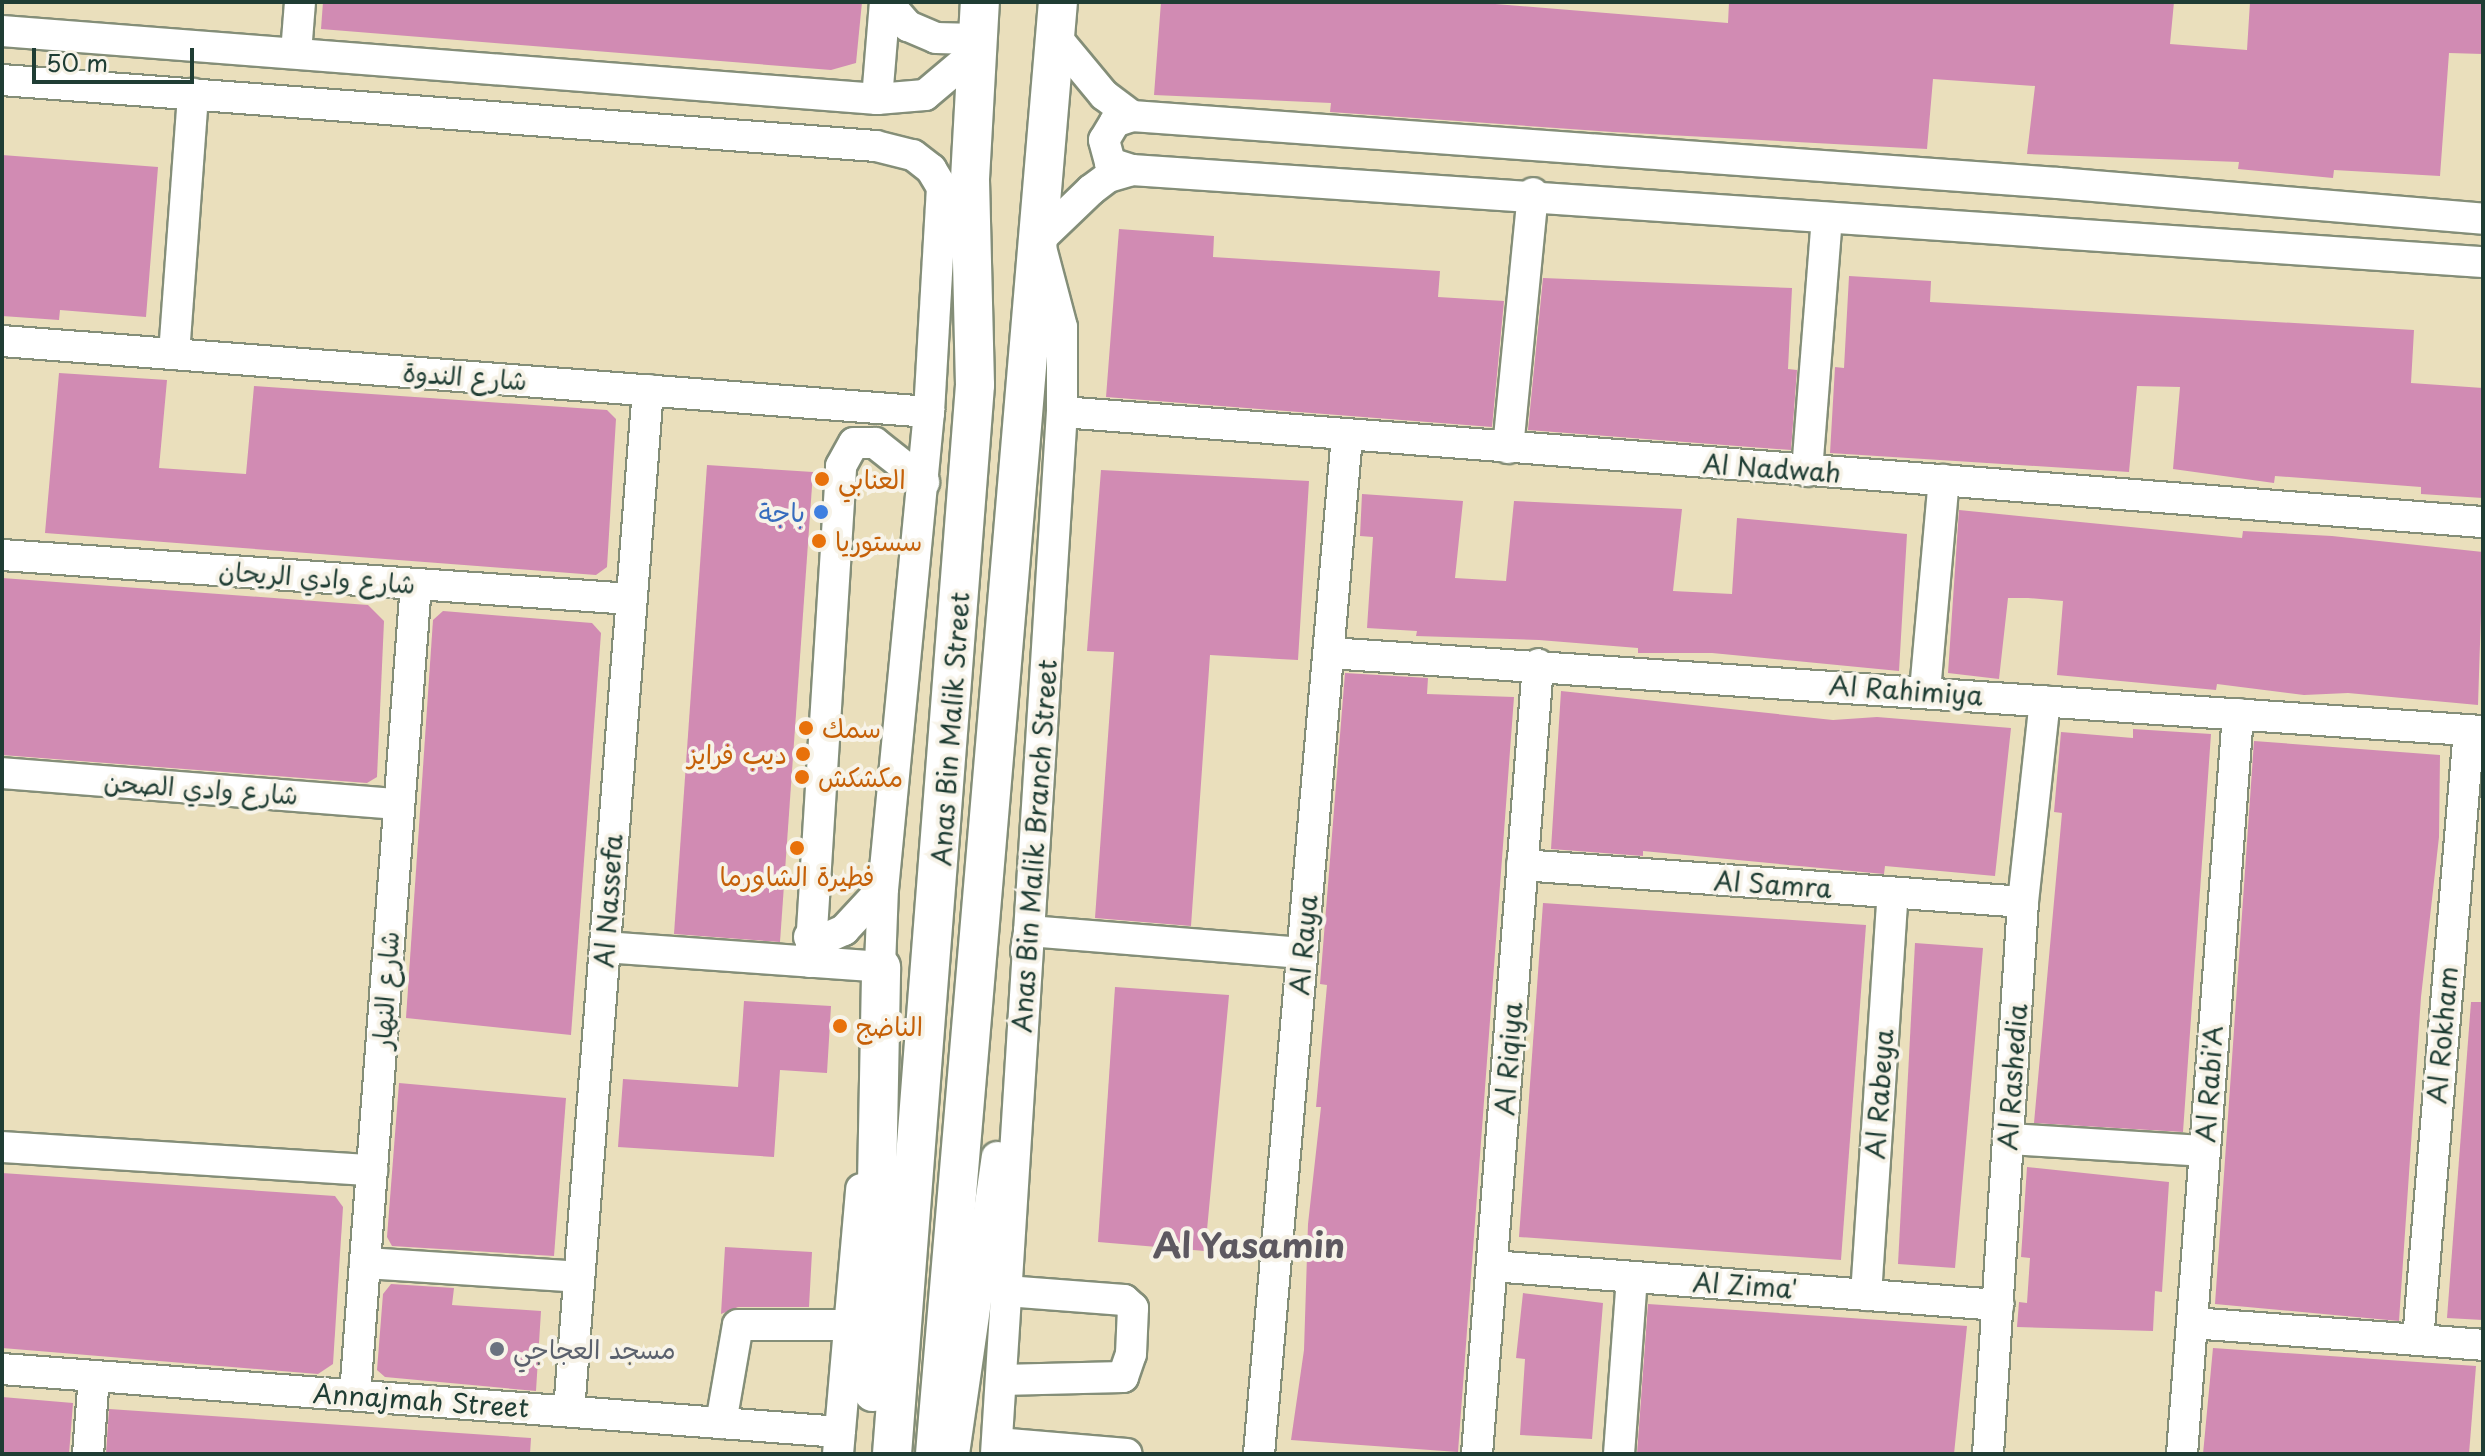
<!DOCTYPE html>
<meta charset="utf-8">
<style>
body{margin:0}
#map{position:relative;width:2485px;height:1456px;overflow:hidden;background:#eadfbc;font-family:"Playpen Sans","Playpen Sans Arabic",sans-serif}
div>[style]{position:absolute}
[style*='--x']{left:calc(var(--x)*1px);top:calc(var(--y)*1px);width:calc(var(--w)*1px);rotate:calc(var(--a)*1deg)}
.building>*{inset:0;background:#d18bb3}
.roads{filter:drop-shadow(2px 0 #848e78) drop-shadow(-2px 0 #848e78) drop-shadow(0 2px #848e78) drop-shadow(0 -2px #848e78)}
.minor>*{height:30px;margin:-15px;padding:0 15px;transform-origin:15px;border-radius:15px;background:#fff}
.major>*{height:38px;margin:-19px;padding:0 19px;transform-origin:19px;border-radius:19px;background:#fff}
.dots>*{width:22px;height:22px;translate:-50% -50%;box-sizing:border-box;border:4px solid #f7f3e8;border-radius:50%}
span{translate:-50% -50%;white-space:nowrap;text-align:center;line-height:1.15;-webkit-text-stroke:8px #f7f3e8;paint-order:stroke}
.street-label{font-size:26px;color:#1f3d34}
.food-label{font-size:26px;color:#c56008}
.left{translate:0 -50%;text-align:left}
.right{translate:-100% -50%;text-align:right}
.shop-label{font-size:26px;color:#366cbe}
.worship-label{font-size:26px;color:#5b616d}
.district-label{font-size:34px;color:#5d5860;font-weight:700}
.frame{position:absolute;inset:0;border:4px solid #1f3d34;pointer-events:none}
.scale{position:absolute;left:32px;top:48px;width:162px;height:36px;box-sizing:border-box;border:4px solid #1f3d34;border-top:0;padding-left:10px;font-size:24px;line-height:28px;white-space:nowrap;color:#1f3d34;-webkit-text-stroke:6px #f7f3e8;paint-order:stroke}
</style>
<div id="map">
<div class="building">
<div style="clip-path:polygon(323px 2px,862px 2px,856px 63px,831px 70px,321px 29px)"></div>
<div style="clip-path:polygon(1161px 2px,1471px 2px,1728px 23px,1729px 2px,2174px 2px,2170px 44px,2247px 50px,2250px 2px,2483px 2px,2483px 54px,2449px 53px,2440px 176px,2334px 170px,2333px 178px,2238px 169px,2239px 162px,2027px 154px,2035px 86px,1933px 79px,1927px 149px,1613px 132px,1330px 112px,1331px 103px,1154px 95px)"></div>
<div style="clip-path:polygon(2px 155px,158px 167px,146px 317px,60px 310px,59px 320px,2px 316px)"></div>
<div style="clip-path:polygon(1119px 229px,1214px 236px,1213px 257px,1440px 271px,1438px 297px,1504px 301px,1492px 427px,1106px 397px)"></div>
<div style="clip-path:polygon(1849px 276px,1931px 281px,1930px 302px,2414px 330px,2411px 383px,2483px 388px,2483px 498px,2421px 494px,2421px 487px,2275px 476px,2274px 483px,2173px 469px,2180px 387px,2137px 386px,2129px 472px,1830px 453px,1835px 367px,1844px 368px)"></div>
<div style="clip-path:polygon(1543px 278px,1792px 288px,1788px 369px,1797px 370px,1791px 450px,1528px 430px)"></div>
<div style="clip-path:polygon(59px 373px,167px 380px,159px 468px,246px 474px,254px 386px,607px 410px,616px 419px,607px 567px,596px 575px,45px 533px)"></div>
<div style="clip-path:polygon(707px 465px,813px 472px,780px 942px,674px 934px)"></div>
<div style="clip-path:polygon(1101px 470px,1309px 481px,1298px 660px,1210px 655px,1191px 926px,1095px 918px,1114px 652px,1087px 651px)"></div>
<div style="clip-path:polygon(1362px 494px,1463px 501px,1455px 578px,1506px 581px,1514px 501px,1682px 509px,1673px 591px,1732px 594px,1737px 518px,1907px 534px,1899px 671px,1712px 653px,1638px 653px,1638px 648px,1539px 640px,1416px 636px,1417px 631px,1367px 628px,1373px 537px,1360px 536px)"></div>
<div style="clip-path:polygon(1959px 510px,2242px 538px,2243px 531px,2332px 536px,2483px 552px,2478px 705px,2348px 693px,2304px 695px,2217px 684px,2216px 690px,2057px 675px,2063px 601px,2028px 598px,2008px 598px,1999px 679px,1948px 673px)"></div>
<div style="clip-path:polygon(2px 578px,368px 605px,384px 621px,377px 777px,367px 783px,2px 755px)"></div>
<div style="clip-path:polygon(443px 611px,592px 623px,601px 633px,571px 1035px,406px 1018px,433px 620px)"></div>
<div style="clip-path:polygon(1345px 673px,1428px 678px,1427px 694px,1514px 697px,1458px 1452px,1291px 1440px,1304px 1350px,1308px 1224px,1321px 1107px,1316px 1107px,1327px 985px,1320px 984px)"></div>
<div style="clip-path:polygon(1561px 691px,1833px 720px,1877px 717px,2011px 728px,1995px 876px,1885px 866px,1884px 874px,1643px 851px,1643px 856px,1551px 849px)"></div>
<div style="clip-path:polygon(2133px 729px,2211px 734px,2183px 1132px,2034px 1123px,2062px 813px,2054px 812px,2061px 732px,2133px 738px)"></div>
<div style="clip-path:polygon(2254px 741px,2440px 755px,2439px 837px,2421px 997px,2399px 1321px,2215px 1304px)"></div>
<div style="clip-path:polygon(1543px 903px,1866px 925px,1841px 1260px,1519px 1237px)"></div>
<div style="clip-path:polygon(1915px 943px,1983px 948px,1955px 1268px,1898px 1264px)"></div>
<div style="clip-path:polygon(1115px 987px,1229px 995px,1205px 1251px,1098px 1242px)"></div>
<div style="clip-path:polygon(744px 1001px,831px 1006px,827px 1073px,780px 1070px,774px 1157px,618px 1147px,623px 1079px,738px 1087px)"></div>
<div style="clip-path:polygon(2471px 1002px,2483px 1002px,2483px 1320px,2447px 1318px)"></div>
<div style="clip-path:polygon(399px 1083px,566px 1098px,554px 1256px,392px 1246px,387px 1237px)"></div>
<div style="clip-path:polygon(2027px 1167px,2169px 1182px,2162px 1292px,2155px 1291px,2153px 1331px,2017px 1327px,2019px 1302px,2027px 1303px,2030px 1258px,2021px 1257px)"></div>
<div style="clip-path:polygon(2px 1173px,335px 1196px,343px 1207px,333px 1364px,318px 1374px,2px 1348px)"></div>
<div style="clip-path:polygon(725px 1247px,812px 1252px,809px 1307px,738px 1307px,721px 1314px)"></div>
<div style="clip-path:polygon(391px 1284px,454px 1288px,452px 1305px,541px 1311px,536px 1391px,385px 1377px,377px 1370px,383px 1294px)"></div>
<div style="clip-path:polygon(1523px 1293px,1603px 1303px,1592px 1439px,1520px 1435px,1525px 1359px,1516px 1358px)"></div>
<div style="clip-path:polygon(1648px 1304px,1967px 1326px,1954px 1454px,1637px 1454px)"></div>
<div style="clip-path:polygon(2213px 1348px,2476px 1366px,2469px 1454px,2203px 1454px)"></div>
<div style="clip-path:polygon(2px 1397px,73px 1403px,69px 1454px,2px 1454px)"></div>
<div style="clip-path:polygon(109px 1409px,531px 1438px,530px 1454px,106px 1454px)"></div>
</div>
<div class="roads">
<div class="minor">
<div style="--x:887;--y:2;--w:32;--a:49"></div>
<div style="--x:908;--y:26;--w:30;--a:23"></div>
<div style="--x:936;--y:38;--w:41;--a:1.4"></div>
<div style="--x:2;--y:31;--w:878;--a:4.44"></div>
<div style="--x:877;--y:99;--w:48;--a:-4.8"></div>
<div style="--x:925;--y:95;--w:67;--a:-40.1"></div>
<div style="--x:1055;--y:36;--w:77;--a:50.3"></div>
<div style="--x:1104;--y:95;--w:35;--a:37"></div>
<div style="--x:1132;--y:116;--w:928;--a:4.14"></div>
<div style="--x:2058;--y:183;--w:427;--a:4.8"></div>
<div style="--x:296;--y:53;--w:51;--a:-85.5"></div>
<div style="--x:2;--y:80;--w:876;--a:4.32"></div>
<div style="--x:876;--y:146;--w:38;--a:14"></div>
<div style="--x:913;--y:155;--w:23;--a:38"></div>
<div style="--x:931;--y:169;--w:21;--a:59"></div>
<div style="--x:942;--y:187;--w:225;--a:93.3"></div>
<div style="--x:929;--y:412;--w:478;--a:95.5"></div>
<div style="--x:883;--y:888;--w:102;--a:92.2"></div>
<div style="--x:877;--y:99;--w:97;--a:-85.3"></div>
<div style="--x:1132;--y:116;--w:18;--a:161"></div>
<div style="--x:1115;--y:122;--w:21;--a:121"></div>
<div style="--x:1104;--y:140;--w:24;--a:75"></div>
<div style="--x:1110;--y:163;--w:23;--a:18"></div>
<div style="--x:2;--y:341;--w:930;--a:4.38"></div>
<div style="--x:174;--y:354;--w:261;--a:-85.8"></div>
<div style="--x:1062;--y:412;--w:1425;--a:4.43"></div>
<div style="--x:1508;--y:448;--w:256;--a:-84.4"></div>
<div style="--x:1807;--y:471;--w:254;--a:-85.5"></div>
<div style="--x:2;--y:555;--w:631;--a:4"></div>
<div style="--x:1329;--y:653;--w:1157;--a:3.87"></div>
<div style="--x:1925;--y:691;--w:212;--a:-84.9"></div>
<div style="--x:2;--y:773;--w:398;--a:4.5"></div>
<div style="--x:1522;--y:865;--w:502;--a:4.22"></div>
<div style="--x:809;--y:937;--w:17;--a:3"></div>
<div style="--x:826;--y:938;--w:20;--a:-24"></div>
<div style="--x:844;--y:930;--w:57;--a:-47.1"></div>
<div style="--x:605;--y:947;--w:277;--a:4.1"></div>
<div style="--x:1026;--y:951;--w:20;--a:-81"></div>
<div style="--x:1029;--y:931;--w:274;--a:4.6"></div>
<div style="--x:810;--y:962;--w:497;--a:-86.4"></div>
<div style="--x:841;--y:466;--w:26;--a:-61"></div>
<div style="--x:854;--y:443;--w:21;--a:0"></div>
<div style="--x:875;--y:443;--w:63;--a:38.5"></div>
<div style="--x:2008;--y:1139;--w:196;--a:3.5"></div>
<div style="--x:2;--y:1147;--w:371;--a:3.6"></div>
<div style="--x:365;--y:1263;--w:214;--a:3.7"></div>
<div style="--x:1492;--y:1266;--w:508;--a:4.41"></div>
<div style="--x:1866;--y:1295;--w:403;--a:-86.2"></div>
<div style="--x:2192;--y:1323;--w:292;--a:4.3"></div>
<div style="--x:2418;--y:1340;--w:612;--a:-85.22"></div>
<div style="--x:2;--y:1369;--w:840;--a:4.3"></div>
<div style="--x:1001;--y:1380;--w:122;--a:-1.4"></div>
<div style="--x:1123;--y:1377;--w:24;--a:-71"></div>
<div style="--x:1131;--y:1354;--w:46;--a:-87.5"></div>
<div style="--x:1133;--y:1308;--w:12;--a:-138"></div>
<div style="--x:1124;--y:1300;--w:118;--a:-175.6"></div>
<div style="--x:355;--y:1395;--w:813;--a:-85.7"></div>
<div style="--x:569;--y:1411;--w:1024;--a:-85.58"></div>
<div style="--x:721;--y:1423;--w:99;--a:-80.2"></div>
<div style="--x:738;--y:1325;--w:110;--a:0"></div>
<div style="--x:997;--y:1443;--w:130;--a:4.8"></div>
<div style="--x:88;--y:1454;--w:78;--a:-85.6"></div>
<div style="--x:838;--y:1454;--w:266;--a:-85"></div>
<div style="--x:954;--y:1454;--w:300;--a:-81.8"></div>
<div style="--x:996;--y:1454;--w:1044;--a:-86.38"></div>
<div style="--x:1062;--y:412;--w:85;--a:-90"></div>
<div style="--x:1062;--y:327;--w:90;--a:-104.8"></div>
<div style="--x:1039;--y:240;--w:72;--a:-43.9"></div>
<div style="--x:1091;--y:190;--w:21;--a:-37"></div>
<div style="--x:1108;--y:177;--w:25;--a:-16"></div>
<div style="--x:1132;--y:170;--w:1354;--a:3.9"></div>
<div style="--x:1259;--y:1454;--w:1022;--a:-85.06"></div>
<div style="--x:1477;--y:1454;--w:792;--a:-85.58"></div>
<div style="--x:1619;--y:1454;--w:177;--a:-85.8"></div>
<div style="--x:1988;--y:1454;--w:553;--a:-86.37"></div>
<div style="--x:2023;--y:902;--w:202;--a:-83.8"></div>
<div style="--x:2182;--y:1454;--w:742;--a:-85.67"></div>
</div>
<div class="major">
<div style="--x:873;--y:1392;--w:425;--a:-88.9"></div>
<div style="--x:892;--y:1454;--w:1072;--a:-85.56"></div>
<div style="--x:975;--y:385;--w:206;--a:-91.4"></div>
<div style="--x:970;--y:179;--w:177;--a:-86.8"></div>
<div style="--x:935;--y:1454;--w:1457;--a:-85.16"></div>
</div>
</div>
<div class="dots">
<div style="left:822px;top:479px;background:#e8710a"></div>
<div style="left:821px;top:512px;background:#3f7fe0"></div>
<div style="left:819px;top:541px;background:#e8710a"></div>
<div style="left:806px;top:728px;background:#e8710a"></div>
<div style="left:803px;top:754px;background:#e8710a"></div>
<div style="left:802px;top:777px;background:#e8710a"></div>
<div style="left:797px;top:848px;background:#e8710a"></div>
<div style="left:840px;top:1026px;background:#e8710a"></div>
<div style="left:497px;top:1349px;background:#6b7280"></div>
</div>
<div class="street-label">
<span style="left:465px;top:376px;rotate:4deg">شارع الندوة</span>
<span style="left:1772px;top:468px;rotate:4deg">Al Nadwah</span>
<span style="left:317px;top:577px;rotate:4deg">شارع وادي الريحان</span>
<span style="left:1906px;top:690px;rotate:4deg">Al Rahimiya</span>
<span style="left:950px;top:729px;rotate:-86deg">Anas Bin Malik Street</span>
<span style="left:201px;top:788px;rotate:4deg">شارع وادي الصحن</span>
<span style="left:1034px;top:846px;rotate:-86deg">Anas Bin Malik Branch Street</span>
<span style="left:1773px;top:884px;rotate:4deg">Al Samra</span>
<span style="left:608px;top:901px;rotate:-86deg">Al Nassefa</span>
<span style="left:1303px;top:945px;rotate:-85deg">Al Raya</span>
<span style="left:385px;top:990px;rotate:-86deg">شارع النهار</span>
<span style="left:2442px;top:1035px;rotate:-85deg">Al Rokham</span>
<span style="left:1508px;top:1059px;rotate:-86deg">Al Riqiya</span>
<span style="left:2012px;top:1077px;rotate:-86deg">Al Rashedia</span>
<span style="left:2209px;top:1084px;rotate:-86deg">Al Rabi'A</span>
<span style="left:1879px;top:1094px;rotate:-86deg">Al Rabeya</span>
<span style="left:1745px;top:1285px;rotate:4deg">Al Zima'</span>
<span style="left:421px;top:1400px;rotate:4deg">Annajmah Street</span>
</div>
<div class="food-label">
<span class="left" style="left:838px;top:479px">العنابي</span>
<span class="left" style="left:835px;top:541px">سستوريا</span>
<span class="left" style="left:822px;top:728px">سمك</span>
<span class="right" style="left:787px;top:754px">ديب فرايز</span>
<span class="left" style="left:818px;top:777px">مكشكش</span>
<span style="left:797px;top:876px">فطيرة الشاورما</span>
<span class="left" style="left:856px;top:1026px">الناضج</span>
</div>
<div class="shop-label">
<span class="right" style="left:805px;top:512px">باجة</span>
</div>
<div class="worship-label">
<span class="left" style="left:513px;top:1349px">مسجد العجاجي</span>
</div>
<div class="district-label">
<span style="left:1249px;top:1245px">Al Yasamin</span>
</div>
<div class="frame"></div>
<div class="scale">50 m</div>
</div>
